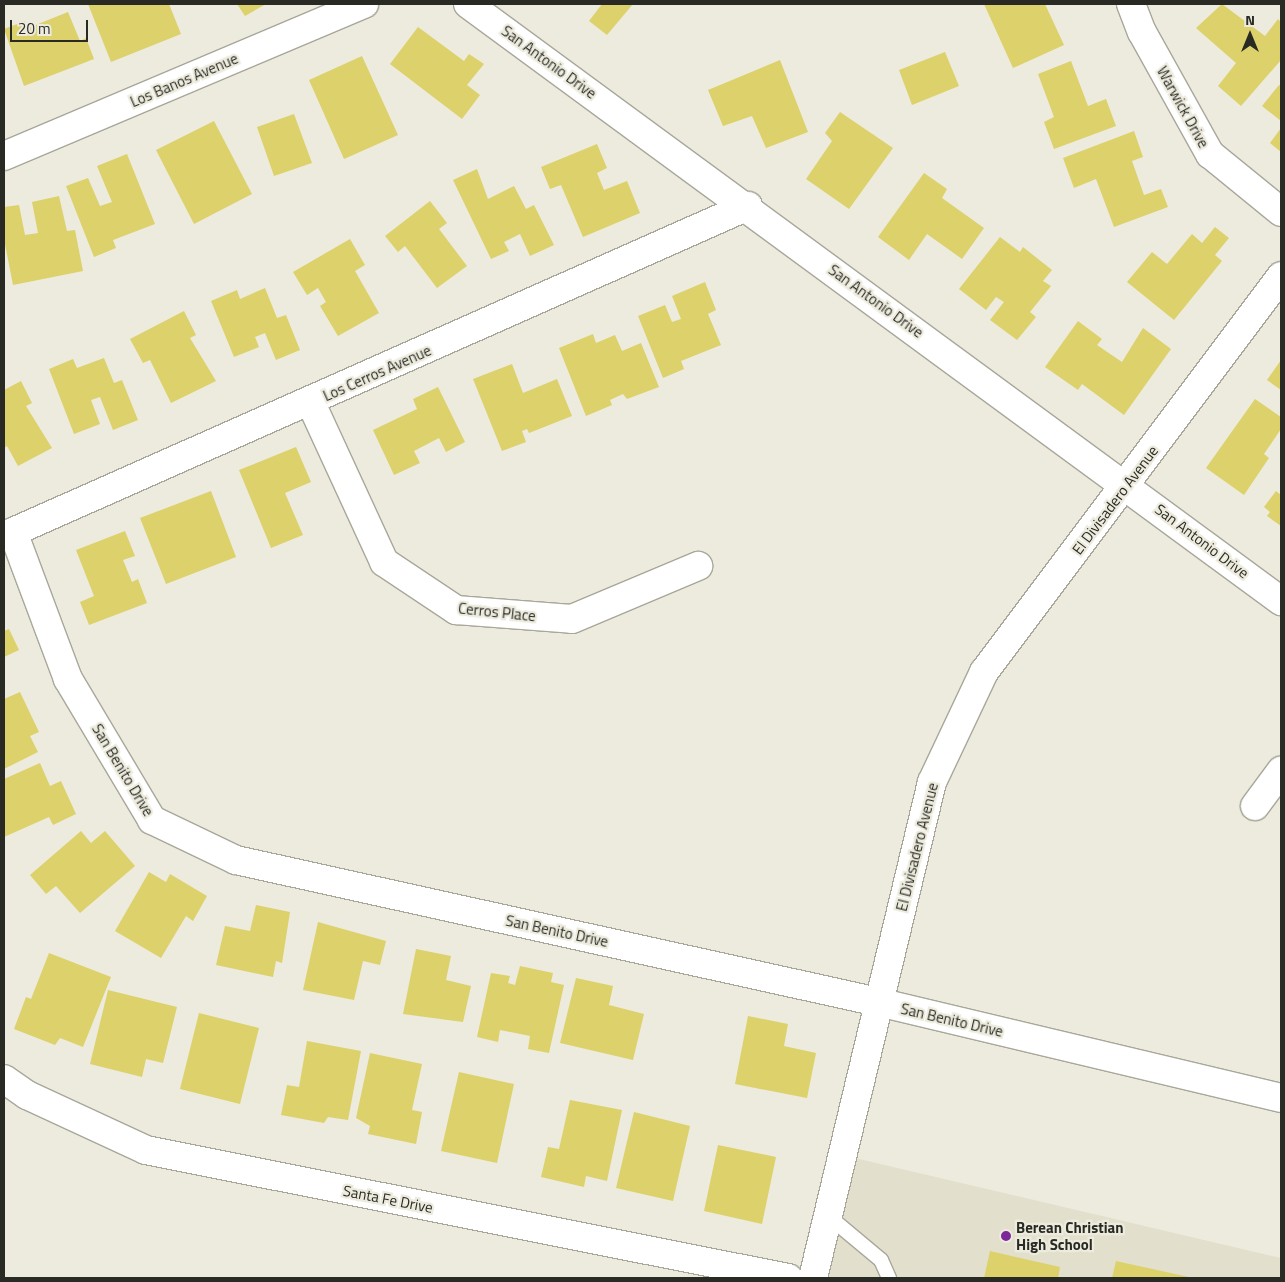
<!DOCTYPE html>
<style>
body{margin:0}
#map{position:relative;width:1285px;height:1282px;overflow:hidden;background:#ecebdd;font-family:"Titillium Web",sans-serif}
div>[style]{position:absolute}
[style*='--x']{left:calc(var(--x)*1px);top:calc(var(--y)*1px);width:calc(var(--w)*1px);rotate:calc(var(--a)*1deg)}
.built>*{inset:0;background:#e2e0cc}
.building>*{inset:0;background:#ddd16b}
.roads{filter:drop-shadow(1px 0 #a8a79a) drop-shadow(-1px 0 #a8a79a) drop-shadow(0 1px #a8a79a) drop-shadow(0 -1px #a8a79a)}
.lane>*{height:14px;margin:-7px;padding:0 7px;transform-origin:7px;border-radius:7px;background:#fff}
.street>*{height:28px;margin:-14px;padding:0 14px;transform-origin:14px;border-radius:14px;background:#fff}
.dots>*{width:14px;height:14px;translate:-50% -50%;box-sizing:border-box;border:2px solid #ecebdd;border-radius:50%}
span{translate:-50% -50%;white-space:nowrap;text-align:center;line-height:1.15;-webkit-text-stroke:4.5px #ecebdd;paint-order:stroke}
.street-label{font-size:15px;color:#2a2a25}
.poi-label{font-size:15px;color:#2a2a25;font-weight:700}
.left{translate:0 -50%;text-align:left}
.frame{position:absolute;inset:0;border:5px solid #2a2a25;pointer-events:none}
.north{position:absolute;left:1225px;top:10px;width:50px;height:50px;-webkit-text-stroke:4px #ecebdd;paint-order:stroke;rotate:0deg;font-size:14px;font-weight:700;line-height:20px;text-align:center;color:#2a2a25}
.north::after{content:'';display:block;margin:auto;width:18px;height:22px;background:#2a2a25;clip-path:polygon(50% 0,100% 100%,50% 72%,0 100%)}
.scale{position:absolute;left:10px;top:20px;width:78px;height:22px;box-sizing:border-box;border:2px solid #2a2a25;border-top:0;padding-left:6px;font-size:15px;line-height:18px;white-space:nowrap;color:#2a2a25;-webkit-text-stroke:4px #ecebdd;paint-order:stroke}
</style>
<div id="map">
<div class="built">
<div style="clip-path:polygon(842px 1155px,1281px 1258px,1281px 1278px,813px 1278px)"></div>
</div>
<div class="building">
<div style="clip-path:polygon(88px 4px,169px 4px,181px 34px,111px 62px)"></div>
<div style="clip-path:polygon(237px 4px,266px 4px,245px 16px)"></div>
<div style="clip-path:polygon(602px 4px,633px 4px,607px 35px,589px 21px)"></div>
<div style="clip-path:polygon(984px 4px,1045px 4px,1064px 45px,1013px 68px)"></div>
<div style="clip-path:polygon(1222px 4px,1265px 36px,1278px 19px,1281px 22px,1281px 60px,1241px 106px,1218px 86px,1236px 63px,1196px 28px)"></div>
<div style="clip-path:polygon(68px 12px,80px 41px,86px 38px,94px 59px,24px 86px,4px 29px,25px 21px,28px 28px)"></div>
<div style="clip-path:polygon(418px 27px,464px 61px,469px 54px,484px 64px,467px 85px,480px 95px,462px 119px,390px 64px)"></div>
<div style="clip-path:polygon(945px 52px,959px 86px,912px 105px,899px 70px)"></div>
<div style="clip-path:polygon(362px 56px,398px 135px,344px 159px,309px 80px)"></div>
<div style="clip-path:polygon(780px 60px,808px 132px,766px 148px,752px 116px,723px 126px,708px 90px)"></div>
<div style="clip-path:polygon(1071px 61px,1088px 106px,1106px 99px,1116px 126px,1054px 149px,1044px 122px,1054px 117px,1038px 74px)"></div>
<div style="clip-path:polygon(1279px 85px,1281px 86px,1281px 121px,1262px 106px)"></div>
<div style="clip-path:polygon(840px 112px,893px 148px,849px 209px,806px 179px,832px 141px,825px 133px)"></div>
<div style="clip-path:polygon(294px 114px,312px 163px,274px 176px,257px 127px)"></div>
<div style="clip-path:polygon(214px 121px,252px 194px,194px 224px,156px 150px)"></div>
<div style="clip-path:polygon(1281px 128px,1281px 152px,1270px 143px)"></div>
<div style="clip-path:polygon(1134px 131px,1143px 157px,1132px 161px,1144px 195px,1161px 189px,1168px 207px,1114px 227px,1096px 179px,1074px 188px,1063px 158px)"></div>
<div style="clip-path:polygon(597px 144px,607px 168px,597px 173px,604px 190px,627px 181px,640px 213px,583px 237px,561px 185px,550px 189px,541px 167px)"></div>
<div style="clip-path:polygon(127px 154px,155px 224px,113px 240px,116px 248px,94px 257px,66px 186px,88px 178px,100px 206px,112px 202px,97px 166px)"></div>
<div style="clip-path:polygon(477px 169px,488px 199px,514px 186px,526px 209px,534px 205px,554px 245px,530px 256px,520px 234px,504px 242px,509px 251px,491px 259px,453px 180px)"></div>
<div style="clip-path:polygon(924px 173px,947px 189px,942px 198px,984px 228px,962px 259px,927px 234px,909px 260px,878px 237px)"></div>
<div style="clip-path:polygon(59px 196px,67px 231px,75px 230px,83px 271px,13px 285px,4px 239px,4px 207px,19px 205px,25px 235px,38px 233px,32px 202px)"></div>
<div style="clip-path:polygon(430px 201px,447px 223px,439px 229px,467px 266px,437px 288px,405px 246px,398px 252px,385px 236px)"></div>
<div style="clip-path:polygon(1215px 227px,1229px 238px,1215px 255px,1222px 261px,1174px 320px,1127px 282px,1152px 252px,1167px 264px,1192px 234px,1202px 243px)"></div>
<div style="clip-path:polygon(1000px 237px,1020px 252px,1023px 247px,1052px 270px,1043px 281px,1051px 286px,1030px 312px,1036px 317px,1017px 340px,990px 320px,1004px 302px,996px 297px,986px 310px,959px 289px)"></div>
<div style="clip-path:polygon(350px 239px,365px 265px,355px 271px,379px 313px,338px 336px,320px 306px,326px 302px,318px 288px,307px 295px,293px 272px)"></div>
<div style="clip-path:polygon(705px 282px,716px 310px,708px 314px,721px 345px,681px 361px,684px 369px,663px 378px,638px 316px,665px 305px,672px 322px,681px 319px,672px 296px)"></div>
<div style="clip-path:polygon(265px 288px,277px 318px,286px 315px,300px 350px,276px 360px,265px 333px,255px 337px,259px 347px,234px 357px,211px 301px,237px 290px,240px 299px)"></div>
<div style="clip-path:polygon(184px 311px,196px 335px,190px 338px,216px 381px,171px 403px,150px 360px,143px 363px,130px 339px)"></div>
<div style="clip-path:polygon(1078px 321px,1102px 339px,1097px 345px,1122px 362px,1143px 328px,1171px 349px,1124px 415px,1082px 384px,1078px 390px,1045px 367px)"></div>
<div style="clip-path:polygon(593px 334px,596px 343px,615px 335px,622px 351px,641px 343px,659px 387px,627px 399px,623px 394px,610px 400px,612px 405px,586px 416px,559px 348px)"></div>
<div style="clip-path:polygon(104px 358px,114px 383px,122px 380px,138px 420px,113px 430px,100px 397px,91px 400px,100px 424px,74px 434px,49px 369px,73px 359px,77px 368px)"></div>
<div style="clip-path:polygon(1281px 360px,1281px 390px,1267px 380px)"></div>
<div style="clip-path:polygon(512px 364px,523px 393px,557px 379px,572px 416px,529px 433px,527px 429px,522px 431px,526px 442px,502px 451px,473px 379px)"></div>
<div style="clip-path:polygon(21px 381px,32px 403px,26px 406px,52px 448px,18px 466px,7px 446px,4px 448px,4px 390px)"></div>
<div style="clip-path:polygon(438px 387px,465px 442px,446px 452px,439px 438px,414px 451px,420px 463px,394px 475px,373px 430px,417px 409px,413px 399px)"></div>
<div style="clip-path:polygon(1255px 399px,1281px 417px,1281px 429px,1264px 454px,1269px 458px,1244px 495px,1206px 468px)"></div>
<div style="clip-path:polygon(296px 447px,311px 482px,285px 493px,303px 535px,271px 548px,239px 470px)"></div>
<div style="clip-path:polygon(211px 491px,236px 557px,166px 584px,140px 518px)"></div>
<div style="clip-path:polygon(1276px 491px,1281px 495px,1281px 526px,1267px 516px,1270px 512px,1264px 507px)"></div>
<div style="clip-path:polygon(125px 531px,135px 556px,123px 560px,132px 582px,138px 579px,147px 603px,89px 625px,80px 602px,94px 596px,76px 550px)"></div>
<div style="clip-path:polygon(9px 629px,19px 650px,4px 657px,4px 631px)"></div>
<div style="clip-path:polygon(20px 692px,39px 732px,30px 736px,38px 752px,4px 769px,4px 699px)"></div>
<div style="clip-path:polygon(40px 763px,50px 786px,61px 781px,76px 814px,53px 825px,49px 817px,4px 837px,4px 779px)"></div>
<div style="clip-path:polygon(81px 831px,91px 843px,105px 831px,135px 866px,80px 913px,56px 886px,46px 894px,30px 875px)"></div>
<div style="clip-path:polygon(149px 872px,166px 882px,170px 874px,207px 896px,193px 921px,186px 916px,161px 958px,115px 931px)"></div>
<div style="clip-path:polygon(256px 905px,290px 912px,282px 963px,276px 961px,273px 977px,216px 965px,225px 926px,250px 931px)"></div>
<div style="clip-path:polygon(318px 922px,386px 941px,380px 965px,363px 961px,354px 1000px,303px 990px)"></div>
<div style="clip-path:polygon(416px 949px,451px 956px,446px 980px,471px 986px,463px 1022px,403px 1014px)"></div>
<div style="clip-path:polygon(49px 953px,111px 977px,83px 1047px,60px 1038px,55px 1045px,14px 1029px,26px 997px,31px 999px)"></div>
<div style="clip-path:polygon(520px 966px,553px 973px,551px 982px,564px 985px,549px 1053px,528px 1049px,530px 1036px,500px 1030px,498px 1042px,477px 1037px,491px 973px,510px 976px,508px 983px,515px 985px)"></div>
<div style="clip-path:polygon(576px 978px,613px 986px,609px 1005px,644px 1014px,633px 1060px,560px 1043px)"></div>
<div style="clip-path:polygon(108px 990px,177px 1007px,163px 1063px,146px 1059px,142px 1077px,90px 1064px)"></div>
<div style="clip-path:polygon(199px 1013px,259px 1028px,240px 1104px,180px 1089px)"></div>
<div style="clip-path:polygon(748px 1016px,788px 1024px,784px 1046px,816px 1053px,807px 1098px,735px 1084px)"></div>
<div style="clip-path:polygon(307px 1041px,361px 1051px,348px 1120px,328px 1117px,324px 1123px,281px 1115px,287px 1085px,299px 1087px)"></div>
<div style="clip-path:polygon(370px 1053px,422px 1064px,412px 1110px,422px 1112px,416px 1144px,368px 1134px,370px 1126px,356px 1118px)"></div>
<div style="clip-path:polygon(459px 1072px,514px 1084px,497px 1163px,441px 1151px)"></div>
<div style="clip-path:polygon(570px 1100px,622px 1110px,607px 1181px,586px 1176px,584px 1187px,541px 1177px,548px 1147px,559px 1149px)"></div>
<div style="clip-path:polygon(634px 1112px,690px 1126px,673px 1201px,616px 1188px)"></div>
<div style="clip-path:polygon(718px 1145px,776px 1157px,762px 1224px,704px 1211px)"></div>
<div style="clip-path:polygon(990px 1251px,1060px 1267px,1058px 1278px,984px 1278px)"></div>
<div style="clip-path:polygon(1116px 1261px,1189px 1277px,1189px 1278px,1112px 1278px)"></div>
</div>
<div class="roads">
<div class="lane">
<div style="--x:827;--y:1215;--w:70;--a:39.8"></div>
<div style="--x:881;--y:1260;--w:20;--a:66"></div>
</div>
<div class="street">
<div style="--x:468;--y:4;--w:1009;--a:36.29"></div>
<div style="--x:1131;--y:4;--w:30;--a:69"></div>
<div style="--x:1142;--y:32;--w:140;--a:60.9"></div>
<div style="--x:1210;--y:154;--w:92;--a:39.2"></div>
<div style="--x:4;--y:156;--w:391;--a:-22.9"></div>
<div style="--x:311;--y:403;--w:175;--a:65.3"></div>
<div style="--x:384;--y:562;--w:87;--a:33.7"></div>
<div style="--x:456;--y:610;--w:116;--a:4.4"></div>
<div style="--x:572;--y:619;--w:137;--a:-22.8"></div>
<div style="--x:13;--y:532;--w:157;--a:69.5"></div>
<div style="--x:68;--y:679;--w:164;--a:59.2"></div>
<div style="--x:152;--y:820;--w:93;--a:25.5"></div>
<div style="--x:236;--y:860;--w:658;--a:12.47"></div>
<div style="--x:878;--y:1002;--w:414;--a:13.4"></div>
<div style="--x:4;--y:536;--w:814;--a:-23.92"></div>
<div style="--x:1255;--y:806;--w:44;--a:-53.4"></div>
<div style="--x:4;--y:1079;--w:28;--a:35"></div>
<div style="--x:27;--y:1095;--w:131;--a:24.8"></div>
<div style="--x:146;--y:1150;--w:655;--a:11.28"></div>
<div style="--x:813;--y:1278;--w:510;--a:-76.51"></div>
<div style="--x:932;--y:782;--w:122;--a:-64.7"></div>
<div style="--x:984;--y:672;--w:495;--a:-53.1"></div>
</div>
</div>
<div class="dots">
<div style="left:1006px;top:1236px;background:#7c2898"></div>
</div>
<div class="street-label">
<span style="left:549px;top:62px;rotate:36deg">San Antonio Drive</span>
<span style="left:184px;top:80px;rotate:-23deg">Los Banos Avenue</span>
<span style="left:1183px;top:107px;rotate:61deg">Warwick Drive</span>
<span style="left:876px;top:301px;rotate:36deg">San Antonio Drive</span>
<span style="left:377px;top:373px;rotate:-24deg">Los Cerros Avenue</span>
<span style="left:1115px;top:500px;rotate:-53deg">El Divisadero Avenue</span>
<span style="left:1202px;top:541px;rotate:37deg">San Antonio Drive</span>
<span style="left:497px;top:612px;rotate:6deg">Cerros Place</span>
<span style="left:123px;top:770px;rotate:59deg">San Benito Drive</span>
<span style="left:917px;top:847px;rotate:-76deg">El Divisadero Avenue</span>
<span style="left:557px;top:931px;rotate:12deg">San Benito Drive</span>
<span style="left:952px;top:1020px;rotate:13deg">San Benito Drive</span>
<span style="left:388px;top:1199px;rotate:11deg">Santa Fe Drive</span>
</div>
<div class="poi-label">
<span class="left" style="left:1016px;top:1236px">Berean Christian<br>High School</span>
</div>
<div class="frame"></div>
<div class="north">N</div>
<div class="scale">20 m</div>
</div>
